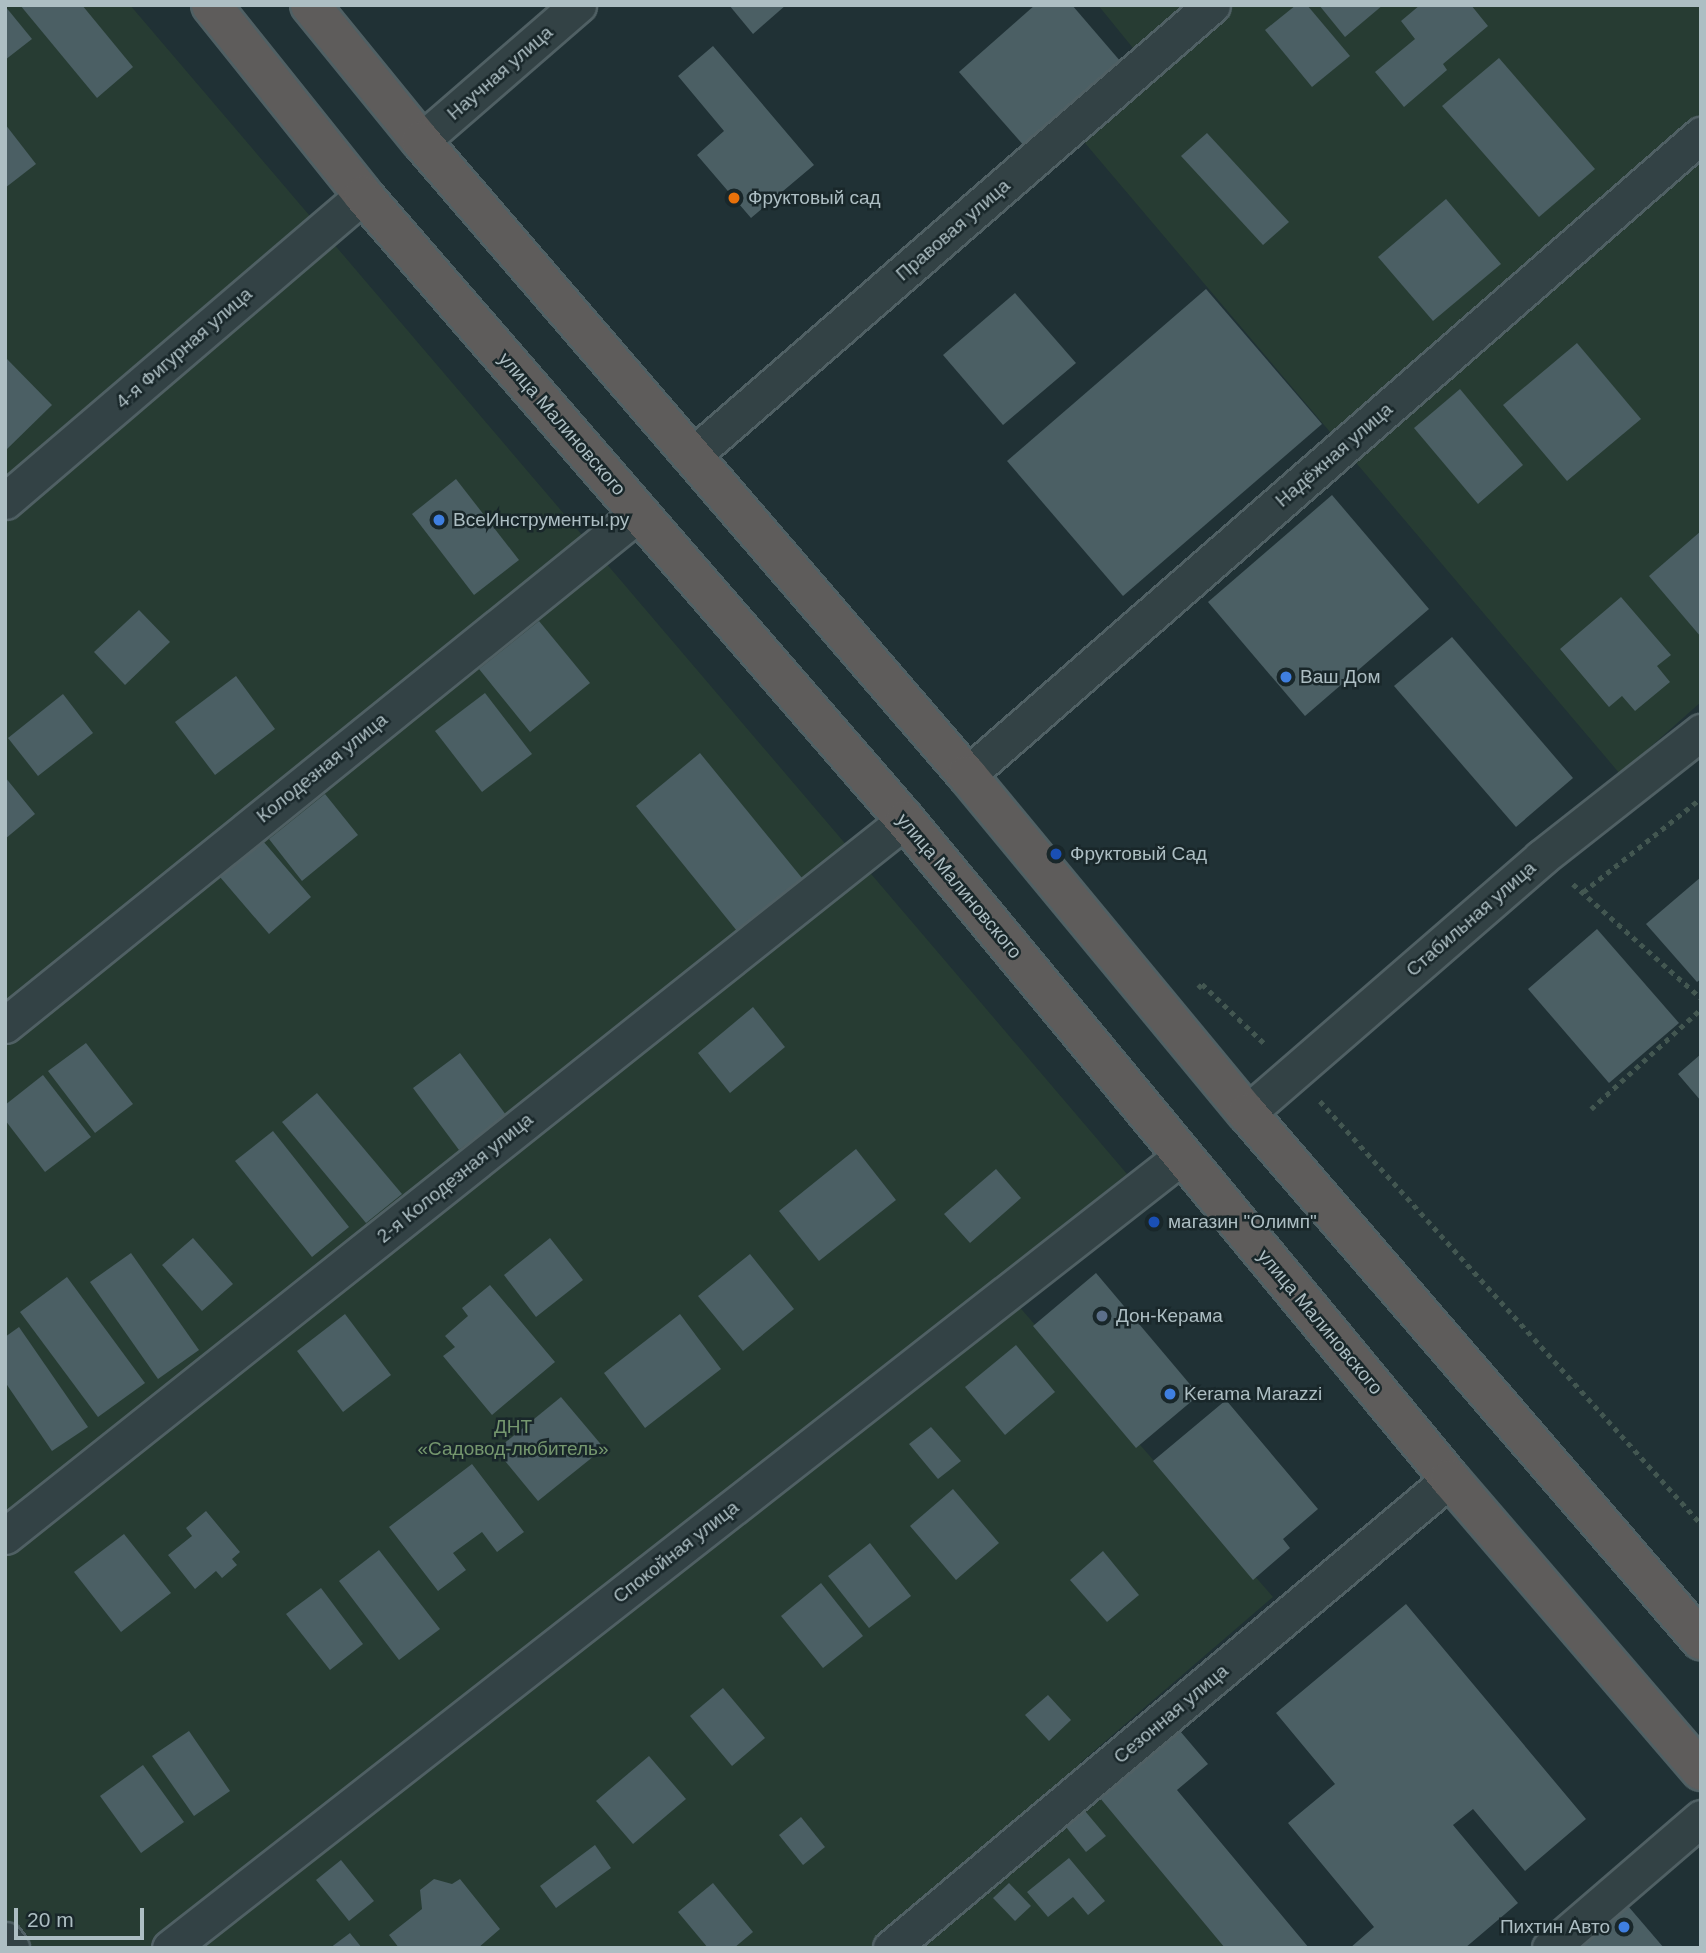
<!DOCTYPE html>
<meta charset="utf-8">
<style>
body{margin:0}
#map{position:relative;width:1706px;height:1953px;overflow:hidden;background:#203135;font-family:Arial,sans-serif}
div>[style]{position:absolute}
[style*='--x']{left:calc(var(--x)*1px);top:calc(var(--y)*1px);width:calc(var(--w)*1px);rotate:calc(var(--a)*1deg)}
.green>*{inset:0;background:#273c33}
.building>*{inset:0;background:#4b5f64}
.path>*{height:4.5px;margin-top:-2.25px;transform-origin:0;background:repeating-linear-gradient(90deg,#435751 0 5px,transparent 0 10px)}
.roads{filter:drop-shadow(2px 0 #506064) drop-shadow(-2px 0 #506064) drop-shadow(0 2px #506064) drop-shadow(0 -2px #506064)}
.minor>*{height:35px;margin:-17.5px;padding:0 17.5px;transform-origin:17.5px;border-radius:17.5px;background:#334245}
.trunk>*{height:38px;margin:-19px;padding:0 19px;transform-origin:19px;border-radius:19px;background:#5e5c5b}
.dots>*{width:19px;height:19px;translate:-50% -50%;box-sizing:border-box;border:4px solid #19272a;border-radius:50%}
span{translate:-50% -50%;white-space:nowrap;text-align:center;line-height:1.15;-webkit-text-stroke:5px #19272a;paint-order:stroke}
.street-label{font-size:19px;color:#adbec3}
.poi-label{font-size:19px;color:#adbec3}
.left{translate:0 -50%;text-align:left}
.right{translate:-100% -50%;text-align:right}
.park-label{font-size:19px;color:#75976e}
.frame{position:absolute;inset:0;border:7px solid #adbec3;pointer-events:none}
.scale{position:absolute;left:14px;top:1908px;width:130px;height:32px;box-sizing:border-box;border:4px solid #adbec3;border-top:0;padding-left:9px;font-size:21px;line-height:24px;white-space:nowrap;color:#adbec3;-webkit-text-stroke:5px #19272a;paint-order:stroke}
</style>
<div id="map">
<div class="green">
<div style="clip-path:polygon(5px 5px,130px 5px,1127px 1174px,996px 1280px,1273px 1597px,1080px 1763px,1237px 1948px,5px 1948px)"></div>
<div style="clip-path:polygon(1098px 5px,1701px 5px,1701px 702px,1620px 774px,1079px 136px,1154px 74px)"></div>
</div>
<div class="building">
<div style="clip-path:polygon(20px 5px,82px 5px,133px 67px,97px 98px)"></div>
<div style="clip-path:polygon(729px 5px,786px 5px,753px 34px)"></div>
<div style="clip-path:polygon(1035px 5px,1072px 5px,1121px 62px,1025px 147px,959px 72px)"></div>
<div style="clip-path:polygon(1296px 5px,1307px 5px,1350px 56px,1312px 87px,1265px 30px)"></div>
<div style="clip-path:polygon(1319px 5px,1383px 5px,1345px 37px)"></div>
<div style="clip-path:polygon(1420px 5px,1471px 5px,1488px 26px,1443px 64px,1447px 70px,1404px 107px,1375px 72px,1415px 39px,1401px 21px)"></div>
<div style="clip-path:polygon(5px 6px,32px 39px,5px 60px)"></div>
<div style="clip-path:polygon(713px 46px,814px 165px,751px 218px,697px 155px,724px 131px,678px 76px)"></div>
<div style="clip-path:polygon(1499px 58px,1595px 169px,1539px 217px,1442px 106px)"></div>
<div style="clip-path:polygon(5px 124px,36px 164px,5px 188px)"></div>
<div style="clip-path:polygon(1207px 133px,1289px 222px,1263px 245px,1181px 156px)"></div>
<div style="clip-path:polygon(1446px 199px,1501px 264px,1433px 321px,1378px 257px)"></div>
<div style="clip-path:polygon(1206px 289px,1322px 424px,1123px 596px,1007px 461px)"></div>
<div style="clip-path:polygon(1015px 293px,1076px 363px,1003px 425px,943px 355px)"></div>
<div style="clip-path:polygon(1577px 343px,1641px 419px,1567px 481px,1503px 405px)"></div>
<div style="clip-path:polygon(5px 357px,52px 405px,5px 451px)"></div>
<div style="clip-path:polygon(1460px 389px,1523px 465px,1478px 504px,1414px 428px)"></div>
<div style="clip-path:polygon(456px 479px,519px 560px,474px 595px,412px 514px)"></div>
<div style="clip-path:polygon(1332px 495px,1429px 609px,1305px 716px,1208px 602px)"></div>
<div style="clip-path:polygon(1701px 531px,1701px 637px,1649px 576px)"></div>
<div style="clip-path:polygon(1621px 597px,1671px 655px,1657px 666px,1670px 682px,1635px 711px,1622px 696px,1609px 707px,1560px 649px)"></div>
<div style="clip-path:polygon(139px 610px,170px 642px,125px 685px,94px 652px)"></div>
<div style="clip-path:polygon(539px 621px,590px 683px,530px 732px,479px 669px)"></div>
<div style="clip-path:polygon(1452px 637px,1573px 778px,1516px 827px,1394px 686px)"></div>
<div style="clip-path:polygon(236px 676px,275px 729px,215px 775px,175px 722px)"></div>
<div style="clip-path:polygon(485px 693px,532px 754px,482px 792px,435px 731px)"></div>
<div style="clip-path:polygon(63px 694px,93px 733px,38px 776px,8px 738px)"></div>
<div style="clip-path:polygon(700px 753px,802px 878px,737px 931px,636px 806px)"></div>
<div style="clip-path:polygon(5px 777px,35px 814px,5px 839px)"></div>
<div style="clip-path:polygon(325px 794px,358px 835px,302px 881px,269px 839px)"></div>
<div style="clip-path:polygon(263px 841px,311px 897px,269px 934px,220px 877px)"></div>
<div style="clip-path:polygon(1701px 877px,1701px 979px,1697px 982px,1646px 924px)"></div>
<div style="clip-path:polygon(1597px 929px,1679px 1023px,1609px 1083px,1528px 989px)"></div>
<div style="clip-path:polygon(753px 1007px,785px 1047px,730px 1093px,698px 1053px)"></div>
<div style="clip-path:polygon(86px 1043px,133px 1104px,95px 1133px,48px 1071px)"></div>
<div style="clip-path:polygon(460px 1053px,506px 1115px,459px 1150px,413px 1088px)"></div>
<div style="clip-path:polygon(1701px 1054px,1701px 1101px,1678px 1074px)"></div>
<div style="clip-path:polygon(43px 1075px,91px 1137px,45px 1172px,5px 1120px,5px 1105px)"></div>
<div style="clip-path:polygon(317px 1093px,402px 1194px,366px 1223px,282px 1122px)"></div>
<div style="clip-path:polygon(273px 1131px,349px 1227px,312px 1257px,235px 1161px)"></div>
<div style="clip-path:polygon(856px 1149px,896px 1200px,819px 1261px,779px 1211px)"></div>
<div style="clip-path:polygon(996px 1169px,1021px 1198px,970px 1243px,944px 1214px)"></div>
<div style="clip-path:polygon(193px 1238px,233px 1284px,202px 1311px,162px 1265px)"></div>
<div style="clip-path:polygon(550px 1238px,583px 1280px,536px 1317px,504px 1275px)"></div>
<div style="clip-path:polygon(131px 1253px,199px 1350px,158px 1379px,90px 1282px)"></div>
<div style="clip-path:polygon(750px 1254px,794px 1309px,743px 1351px,698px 1296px)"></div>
<div style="clip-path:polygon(1096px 1273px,1199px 1395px,1136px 1448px,1033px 1326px)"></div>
<div style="clip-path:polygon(67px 1277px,145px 1383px,98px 1417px,20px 1312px)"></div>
<div style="clip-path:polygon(490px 1285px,555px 1362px,492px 1415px,443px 1356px,455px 1347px,445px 1336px,468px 1316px,462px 1308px)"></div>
<div style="clip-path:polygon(345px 1314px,391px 1375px,343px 1412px,297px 1351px)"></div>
<div style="clip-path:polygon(680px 1314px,721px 1369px,645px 1428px,604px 1373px)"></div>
<div style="clip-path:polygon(19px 1327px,88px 1427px,52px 1451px,5px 1382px,5px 1337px)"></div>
<div style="clip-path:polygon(1016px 1345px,1055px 1392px,1005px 1435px,965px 1387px)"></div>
<div style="clip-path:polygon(561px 1397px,604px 1448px,538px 1501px,496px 1450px)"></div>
<div style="clip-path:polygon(1226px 1400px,1318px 1509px,1283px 1539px,1290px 1548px,1253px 1580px,1153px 1461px)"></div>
<div style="clip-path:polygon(931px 1427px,961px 1461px,938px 1479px,909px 1444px)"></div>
<div style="clip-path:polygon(472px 1464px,524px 1532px,497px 1552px,482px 1532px,453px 1553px,466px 1570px,438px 1591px,389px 1527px)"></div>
<div style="clip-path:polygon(953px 1489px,999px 1543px,956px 1580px,910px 1526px)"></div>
<div style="clip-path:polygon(206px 1511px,240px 1552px,232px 1559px,237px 1565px,222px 1578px,216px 1571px,195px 1589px,168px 1555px,192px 1536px,186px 1528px)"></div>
<div style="clip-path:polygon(124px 1534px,171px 1593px,121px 1632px,74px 1572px)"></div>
<div style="clip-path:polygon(870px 1543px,911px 1596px,869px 1628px,828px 1576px)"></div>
<div style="clip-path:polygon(379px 1550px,440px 1629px,399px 1660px,339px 1581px)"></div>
<div style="clip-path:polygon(1103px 1551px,1139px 1595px,1107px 1622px,1070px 1580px)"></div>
<div style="clip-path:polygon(821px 1583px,863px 1636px,823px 1668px,781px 1616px)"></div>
<div style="clip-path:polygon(321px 1588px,363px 1644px,330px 1670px,286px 1614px)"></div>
<div style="clip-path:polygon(1406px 1604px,1586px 1819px,1525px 1871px,1473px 1809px,1453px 1825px,1518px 1903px,1465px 1948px,1350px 1948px,1374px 1927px,1288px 1823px,1335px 1784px,1276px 1713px)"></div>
<div style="clip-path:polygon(723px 1688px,765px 1738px,732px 1766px,690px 1716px)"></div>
<div style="clip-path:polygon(1048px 1695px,1071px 1720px,1049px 1741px,1025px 1715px)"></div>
<div style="clip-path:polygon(189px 1731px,230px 1791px,194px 1816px,152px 1756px)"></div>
<div style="clip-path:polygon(1180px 1731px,1208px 1764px,1177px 1790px,1309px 1948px,1225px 1948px,1100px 1798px)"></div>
<div style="clip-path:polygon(649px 1756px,686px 1799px,633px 1844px,596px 1801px)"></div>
<div style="clip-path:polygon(143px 1765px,184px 1822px,141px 1853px,100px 1796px)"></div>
<div style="clip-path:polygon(1085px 1811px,1106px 1836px,1086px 1852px,1066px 1827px)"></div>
<div style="clip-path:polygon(801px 1817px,825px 1847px,803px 1865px,779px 1835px)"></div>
<div style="clip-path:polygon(595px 1845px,611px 1868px,556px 1908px,540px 1886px)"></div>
<div style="clip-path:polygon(1069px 1858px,1105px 1901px,1088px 1915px,1073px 1897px,1048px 1917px,1027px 1892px)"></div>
<div style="clip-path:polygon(341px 1860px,374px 1901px,349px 1921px,316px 1880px)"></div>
<div style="clip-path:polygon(434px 1879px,452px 1884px,460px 1879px,500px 1929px,478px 1948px,399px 1948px,389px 1935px,422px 1909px,420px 1890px)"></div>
<div style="clip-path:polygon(713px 1883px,753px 1932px,734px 1948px,708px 1948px,678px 1912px)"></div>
<div style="clip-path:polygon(1009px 1883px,1031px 1906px,1015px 1921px,993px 1898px)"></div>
<div style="clip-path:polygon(1628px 1906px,1664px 1948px,1578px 1948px)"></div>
<div style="clip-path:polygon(350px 1933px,362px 1948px,330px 1948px)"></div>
</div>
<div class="path">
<div style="--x:1573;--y:884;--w:171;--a:41.7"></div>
<div style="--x:1583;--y:892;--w:151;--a:-38.5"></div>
<div style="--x:1198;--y:988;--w:6;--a:-45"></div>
<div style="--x:1202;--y:984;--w:87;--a:43.6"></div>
<div style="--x:1320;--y:1101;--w:569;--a:47.99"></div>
<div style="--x:1591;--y:1109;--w:149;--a:-42.3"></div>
</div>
<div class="roads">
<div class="minor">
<div style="--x:421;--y:141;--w:208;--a:-40.9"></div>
<div style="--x:693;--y:455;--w:687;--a:-40.93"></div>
<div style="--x:5;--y:501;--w:471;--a:-40.5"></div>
<div style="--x:967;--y:775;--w:974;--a:-41.09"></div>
<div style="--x:5;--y:1025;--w:815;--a:-38.92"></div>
<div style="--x:1247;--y:1113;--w:389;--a:-40.9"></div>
<div style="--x:1541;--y:858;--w:204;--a:-38.2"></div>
<div style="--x:5;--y:1536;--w:1150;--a:-38.5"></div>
<div style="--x:5;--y:1940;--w:10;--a:53"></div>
<div style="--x:170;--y:1948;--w:1285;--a:-38.05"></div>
<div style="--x:891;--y:1948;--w:730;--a:-40"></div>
<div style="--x:1550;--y:1948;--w:199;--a:-40.7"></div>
</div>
<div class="trunk">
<div style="--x:211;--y:5;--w:243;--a:51.3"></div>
<div style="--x:363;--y:195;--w:827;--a:49.07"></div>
<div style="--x:905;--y:820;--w:855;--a:50.41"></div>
<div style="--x:1450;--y:1479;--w:385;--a:49.3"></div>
<div style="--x:310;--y:5;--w:176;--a:50.8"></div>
<div style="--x:421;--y:141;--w:837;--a:49.27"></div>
<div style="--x:967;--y:775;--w:439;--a:50.4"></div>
<div style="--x:1247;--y:1113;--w:696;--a:49.26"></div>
</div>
</div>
<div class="dots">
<div style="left:734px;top:198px;background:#e8710a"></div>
<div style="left:439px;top:520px;background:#3f7fe0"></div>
<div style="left:1286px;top:677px;background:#3f7fe0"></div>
<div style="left:1056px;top:854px;background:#1a4fb4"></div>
<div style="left:1154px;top:1222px;background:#1a4fb4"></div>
<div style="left:1102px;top:1316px;background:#5c6f8a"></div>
<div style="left:1170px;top:1394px;background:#3f7fe0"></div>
<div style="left:1624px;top:1927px;background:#3f7fe0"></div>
</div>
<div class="street-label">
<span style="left:500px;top:73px;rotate:-41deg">Научная улица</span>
<span style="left:953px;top:230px;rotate:-41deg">Правовая улица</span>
<span style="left:184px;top:348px;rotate:-41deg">4-я Фигурная улица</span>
<span style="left:562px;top:424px;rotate:49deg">улица Малиновского</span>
<span style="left:1334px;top:455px;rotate:-41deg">Надёжная улица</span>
<span style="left:322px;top:768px;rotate:-39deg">Колодезная улица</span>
<span style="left:959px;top:886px;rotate:50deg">улица Малиновского</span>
<span style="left:1471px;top:919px;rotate:-41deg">Стабильная улица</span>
<span style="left:455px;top:1178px;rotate:-39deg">2-я Колодезная улица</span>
<span style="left:1320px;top:1322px;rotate:50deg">улица Малиновского</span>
<span style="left:676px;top:1552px;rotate:-38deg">Спокойная улица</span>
<span style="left:1171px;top:1714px;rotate:-40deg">Сезонная улица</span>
</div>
<div class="poi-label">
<span class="left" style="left:748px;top:198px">Фруктовый сад</span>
<span class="left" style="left:453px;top:520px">ВсеИнструменты.ру</span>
<span class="left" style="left:1300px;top:677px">Ваш Дом</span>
<span class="left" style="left:1070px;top:854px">Фруктовый Сад</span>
<span class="left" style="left:1168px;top:1222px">магазин "Олимп"</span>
<span class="left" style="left:1116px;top:1316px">Дон-Керама</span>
<span class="left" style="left:1184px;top:1394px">Kerama Marazzi</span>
<span class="right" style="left:1610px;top:1927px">Пихтин Авто</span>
</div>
<div class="park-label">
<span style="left:513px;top:1438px">ДНТ<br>«Садовод-любитель»</span>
</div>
<div class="frame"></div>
<div class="scale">20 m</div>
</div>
